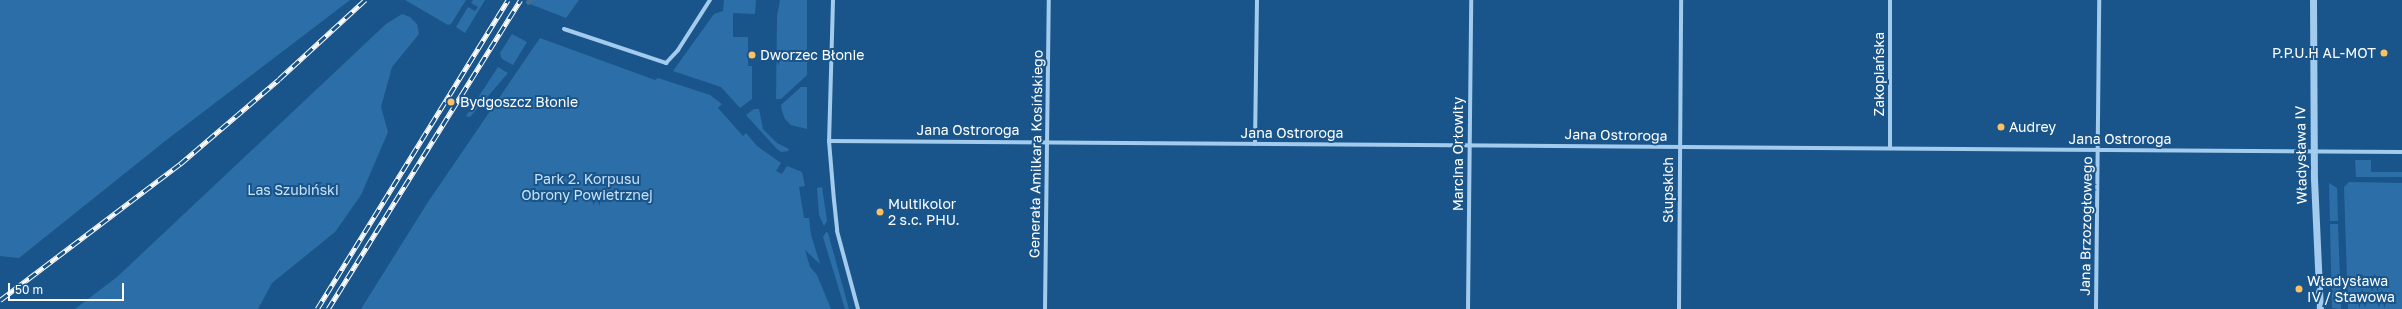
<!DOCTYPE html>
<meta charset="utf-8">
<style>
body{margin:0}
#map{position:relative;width:2402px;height:309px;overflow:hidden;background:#19558a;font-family:"Golos Text",sans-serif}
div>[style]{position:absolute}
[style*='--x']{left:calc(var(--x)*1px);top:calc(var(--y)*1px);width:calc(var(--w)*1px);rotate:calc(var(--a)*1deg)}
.green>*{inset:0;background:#2c6fa8}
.stream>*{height:4.5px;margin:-2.25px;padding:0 2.25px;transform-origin:2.25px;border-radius:2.25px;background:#436e94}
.minor>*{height:4px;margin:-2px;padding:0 2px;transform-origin:2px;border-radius:2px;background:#a2cbed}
.tertiary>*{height:7px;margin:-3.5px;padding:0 3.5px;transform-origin:3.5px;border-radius:3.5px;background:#a2cbed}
.rail>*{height:4.5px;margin-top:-2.25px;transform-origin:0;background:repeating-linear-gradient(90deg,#19558a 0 9px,#fff 0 18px);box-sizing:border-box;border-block:1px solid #fff}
.dots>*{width:11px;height:11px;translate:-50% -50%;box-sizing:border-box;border:2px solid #19558a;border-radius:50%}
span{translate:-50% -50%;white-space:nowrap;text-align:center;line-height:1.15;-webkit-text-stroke:4px #19558a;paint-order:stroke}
.poi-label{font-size:14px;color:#fff}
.right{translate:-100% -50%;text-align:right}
.left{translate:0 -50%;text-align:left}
.street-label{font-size:14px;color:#fff}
.park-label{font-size:14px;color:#c8e3fa}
.scale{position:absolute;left:8px;top:283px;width:116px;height:18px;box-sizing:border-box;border:2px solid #fff;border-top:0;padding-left:5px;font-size:12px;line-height:14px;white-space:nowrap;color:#fff;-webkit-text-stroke:3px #19558a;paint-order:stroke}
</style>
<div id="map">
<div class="green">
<div style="clip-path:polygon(0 0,350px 0,169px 138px,19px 258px,0 256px)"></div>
<div style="clip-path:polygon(405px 0,466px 0,451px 24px,448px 25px)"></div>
<div style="clip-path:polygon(473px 0,485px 0,465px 33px,456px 27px,468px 7px,475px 11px,478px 7px,471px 3px)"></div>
<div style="clip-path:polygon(533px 0,579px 0,566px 18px,530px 4px)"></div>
<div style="clip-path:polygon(724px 0,756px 0,755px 14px,733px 13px,733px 37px,748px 37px,748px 66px,752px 66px,752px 99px,740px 108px,721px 87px,673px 71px,714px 14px,723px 11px)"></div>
<div style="clip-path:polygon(780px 0,807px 0,807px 75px,781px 99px,776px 99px,777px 16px)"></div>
<div style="clip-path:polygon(402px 14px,410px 17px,417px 24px,419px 34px,392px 67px,381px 107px,388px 132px,361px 195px,335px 232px,272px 283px,258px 309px,75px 309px,117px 277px,386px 24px)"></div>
<div style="clip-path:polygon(512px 34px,527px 42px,513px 65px,502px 59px,500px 53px)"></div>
<div style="clip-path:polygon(540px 38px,655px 80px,658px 78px,710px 95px,722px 104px,718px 108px,743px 136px,746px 133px,757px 146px,781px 163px,776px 171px,782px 174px,787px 166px,802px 172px,805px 186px,799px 187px,804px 218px,809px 218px,811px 235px,820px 264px,805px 250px,810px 267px,817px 275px,831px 309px,361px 309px,428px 202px)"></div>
<div style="clip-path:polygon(498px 67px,508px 73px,470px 117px,466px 116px)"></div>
<div style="clip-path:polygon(801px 87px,807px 87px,807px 129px,791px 125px,785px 119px,782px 111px,781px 105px)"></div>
<div style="clip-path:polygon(754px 109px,759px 109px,763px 129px,777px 143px,789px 149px,788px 151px,781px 152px,776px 148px,746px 115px)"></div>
<div style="clip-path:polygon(2355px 160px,2371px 160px,2371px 172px,2402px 172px,2402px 177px,2356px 177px)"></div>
<div style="clip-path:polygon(2349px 182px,2402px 183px,2402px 309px,2348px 309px,2344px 187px)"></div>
<div style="clip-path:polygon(2329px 183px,2337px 188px,2338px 221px,2330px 221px)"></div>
<div style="clip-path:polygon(822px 187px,827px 221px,824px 226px,819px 215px,817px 188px)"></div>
<div style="clip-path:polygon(2330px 224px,2338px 224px,2341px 309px,2332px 308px)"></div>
<div style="clip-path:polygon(826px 232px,828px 233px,849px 309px,845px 309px,823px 237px)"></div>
</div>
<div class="stream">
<div style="--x:528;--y:2;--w:3;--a:-45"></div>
</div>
<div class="minor">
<div style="--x:833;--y:0;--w:141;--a:91.6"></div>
<div style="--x:829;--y:141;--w:59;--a:85.2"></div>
<div style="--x:834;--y:200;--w:31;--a:84"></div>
<div style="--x:837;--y:231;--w:81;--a:74.9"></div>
<div style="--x:564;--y:29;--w:108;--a:18.4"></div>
<div style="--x:666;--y:63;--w:18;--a:-47"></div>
<div style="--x:678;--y:50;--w:59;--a:-57.4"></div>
<div style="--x:829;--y:141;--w:1573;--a:0.4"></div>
<div style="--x:1255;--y:144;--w:144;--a:-89.2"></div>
<div style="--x:1890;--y:147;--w:147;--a:-90"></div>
<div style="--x:1045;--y:309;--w:309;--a:-89.3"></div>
<div style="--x:1468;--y:309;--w:309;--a:-89.4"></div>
<div style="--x:1679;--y:309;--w:309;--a:-89.6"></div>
<div style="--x:2096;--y:309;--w:309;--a:-89.4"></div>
</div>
<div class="tertiary">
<div style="--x:2313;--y:0;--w:179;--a:89.7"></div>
<div style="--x:2314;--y:179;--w:130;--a:87.4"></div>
</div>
<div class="rail">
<div style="--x:0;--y:300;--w:226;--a:-37.1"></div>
<div style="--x:180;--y:164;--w:130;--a:-40.6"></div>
<div style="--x:279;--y:79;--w:117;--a:-42.6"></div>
<div style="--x:317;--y:309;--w:363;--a:-58.3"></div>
<div style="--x:328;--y:309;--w:364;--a:-58.1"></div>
</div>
<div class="dots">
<div style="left:2384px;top:53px;background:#ffc15f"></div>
<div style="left:752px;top:55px;background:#ffc15f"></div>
<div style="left:451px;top:102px;background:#ffc15f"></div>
<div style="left:2001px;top:127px;background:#ffc15f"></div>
<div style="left:880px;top:212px;background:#ffc15f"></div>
<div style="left:2299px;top:289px;background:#ffc15f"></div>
</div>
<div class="poi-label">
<span class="right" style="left:2376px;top:53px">P.P.U.H AL-MOT</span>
<span class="left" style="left:760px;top:55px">Dworzec Błonie</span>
<span class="left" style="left:460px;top:102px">Bydgoszcz Błonie</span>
<span class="left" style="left:2009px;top:127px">Audrey</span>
<span class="left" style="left:888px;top:212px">Multikolor<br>2 s.c. PHU.</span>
<span class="left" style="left:2307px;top:289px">Władysława<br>IV / Stawowa</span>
</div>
<div class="street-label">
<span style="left:1879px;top:74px;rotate:-90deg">Zakopiańska</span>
<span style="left:968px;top:130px">Jana Ostroroga</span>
<span style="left:1292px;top:133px">Jana Ostroroga</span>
<span style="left:1616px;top:135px;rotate:1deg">Jana Ostroroga</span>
<span style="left:2120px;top:139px">Jana Ostroroga</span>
<span style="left:1036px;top:154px;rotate:-89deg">Generała Amilkara Kosińskiego</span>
<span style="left:1458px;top:154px;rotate:-90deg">Marcina Orłowity</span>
<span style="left:2301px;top:155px;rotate:-91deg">Władysława IV</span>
<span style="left:1668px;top:190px;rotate:-90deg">Słupskich</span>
<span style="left:2086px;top:226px;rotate:-89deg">Jana Brzozogłowego</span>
</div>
<div class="park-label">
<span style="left:587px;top:187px">Park 2. Korpusu<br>Obrony Powietrznej</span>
<span style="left:293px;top:190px">Las Szubiński</span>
</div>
<div class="scale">50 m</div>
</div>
